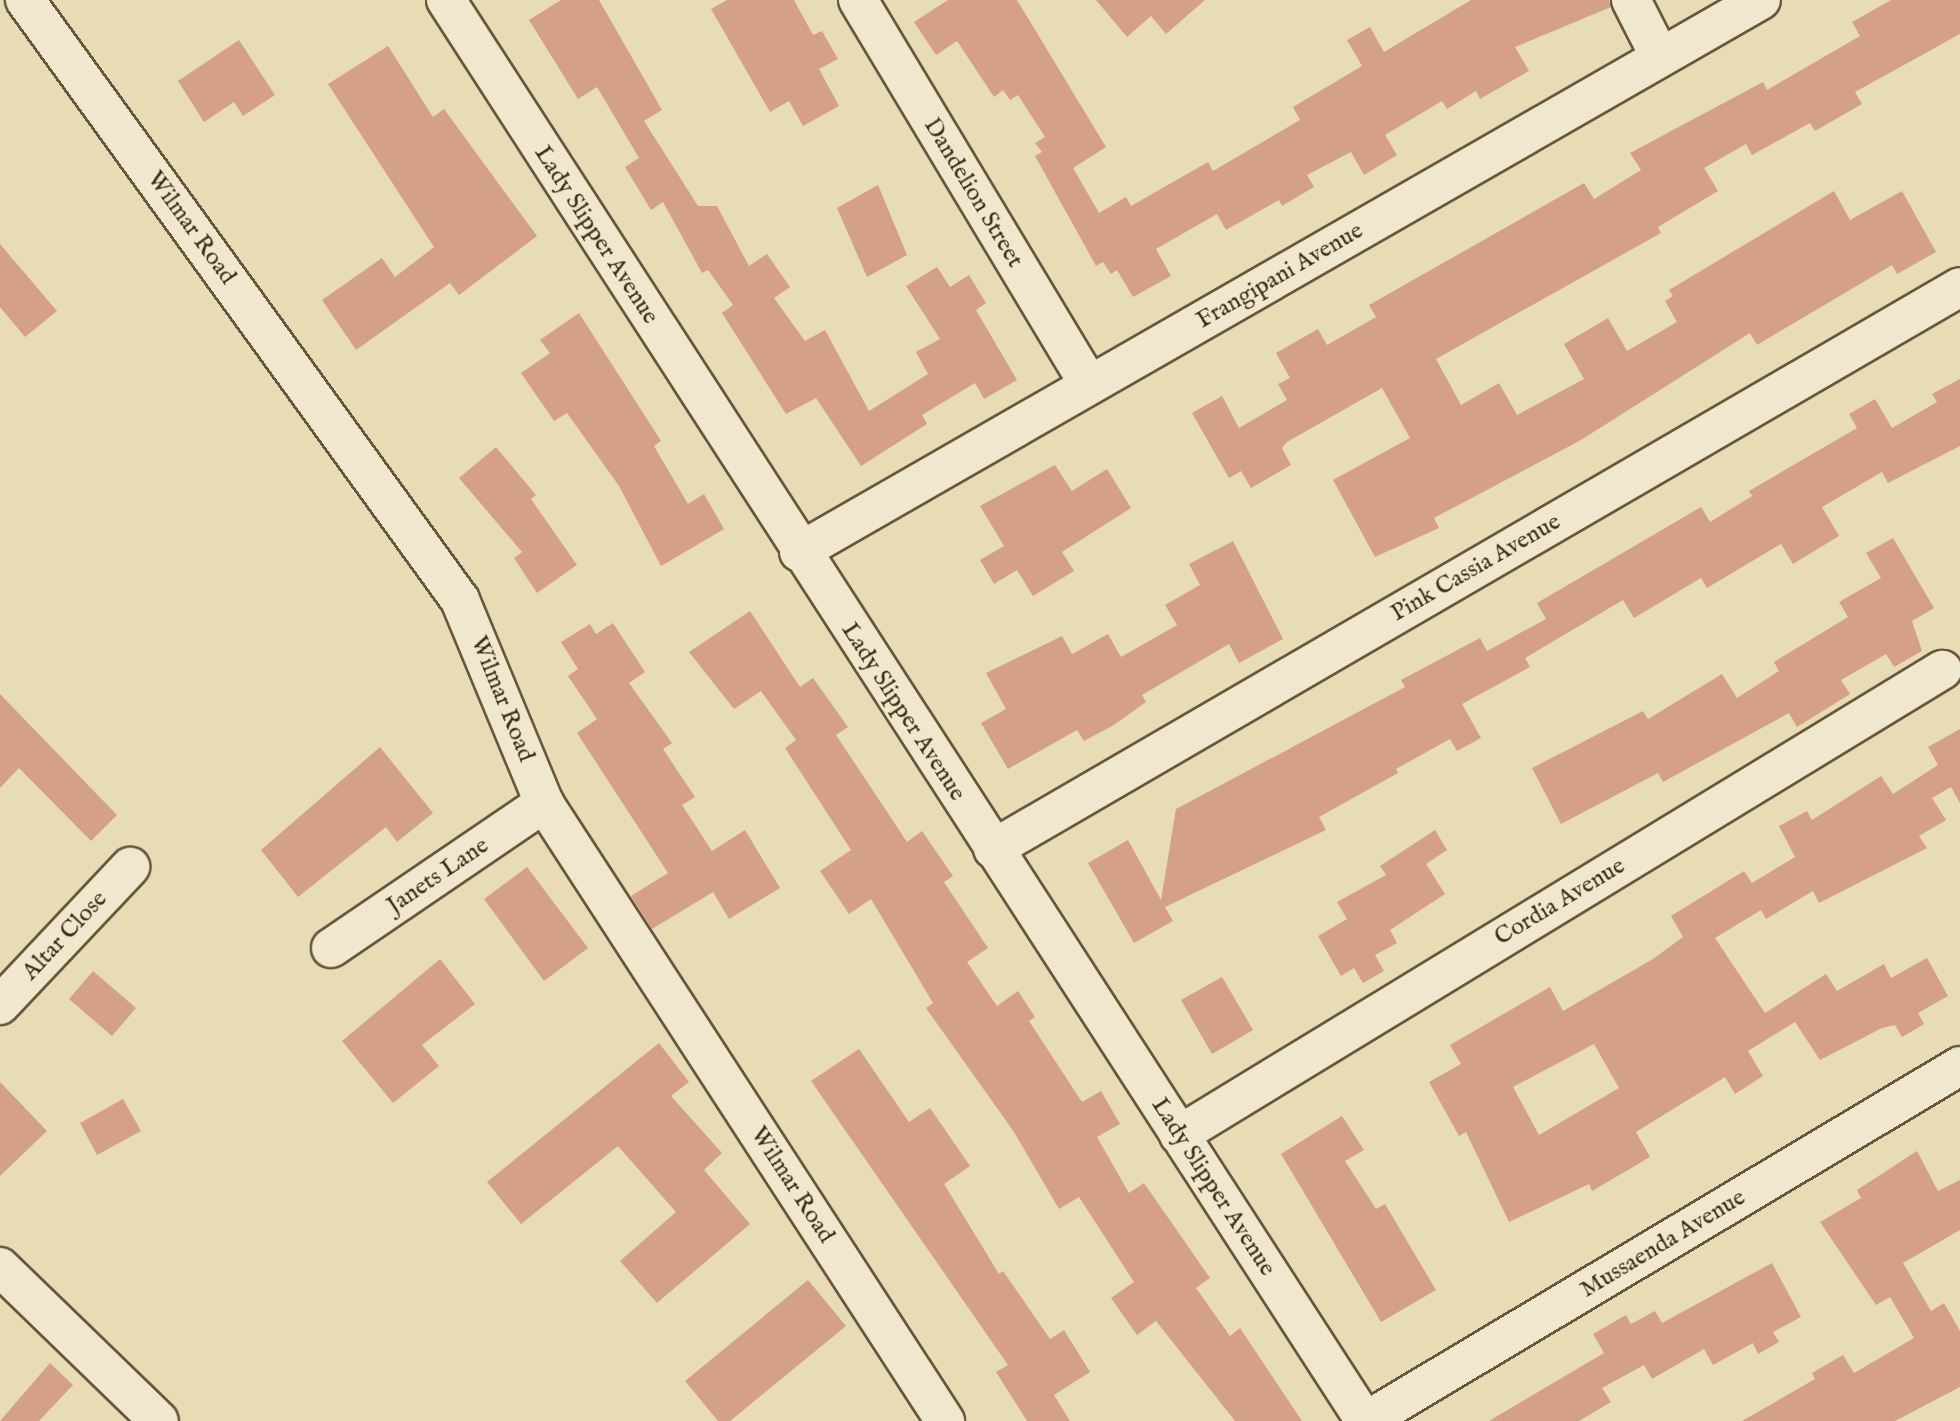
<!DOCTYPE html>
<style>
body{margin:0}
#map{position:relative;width:1960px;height:1421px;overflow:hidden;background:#e7dcb4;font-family:"IM FELL English",serif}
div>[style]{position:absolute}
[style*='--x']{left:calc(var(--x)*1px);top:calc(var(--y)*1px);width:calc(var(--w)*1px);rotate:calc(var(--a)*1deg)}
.building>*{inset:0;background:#d4a187}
.roads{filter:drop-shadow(2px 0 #6a563c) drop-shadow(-2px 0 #6a563c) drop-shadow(0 2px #6a563c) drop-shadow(0 -2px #6a563c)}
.minor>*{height:38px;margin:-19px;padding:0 19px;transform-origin:19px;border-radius:19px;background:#efe8ce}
span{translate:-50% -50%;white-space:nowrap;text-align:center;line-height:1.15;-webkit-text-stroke:5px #efe8ce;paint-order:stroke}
.street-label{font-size:24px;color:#412a14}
</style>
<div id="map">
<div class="building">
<div style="clip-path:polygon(561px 0,599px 0,662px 110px,644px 121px,698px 206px,717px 206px,749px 266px,767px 254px,790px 287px,774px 298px,805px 341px,825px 330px,869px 411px,928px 374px,916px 352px,940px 339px,906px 286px,937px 267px,950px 287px,969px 275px,986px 303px,976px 310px,1017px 380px,984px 399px,975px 383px,922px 415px,927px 424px,861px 466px,816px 398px,786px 414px,722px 313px,733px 305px,708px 270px,702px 273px,663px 202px,651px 210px,625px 167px,639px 158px,597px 87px,578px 99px,529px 20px)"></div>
<div style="clip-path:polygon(727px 0,794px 0,813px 35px,822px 31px,838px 59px,819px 69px,839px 106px,803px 126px,789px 101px,770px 112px,711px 9px)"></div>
<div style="clip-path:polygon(948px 0,1017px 0,1106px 147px,1073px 168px,1099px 213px,1126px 197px,1131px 206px,1208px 162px,1213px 171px,1300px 120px,1293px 107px,1362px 66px,1347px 40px,1370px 27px,1384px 52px,1471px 0,1609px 0,1611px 7px,1515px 47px,1529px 71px,1480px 99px,1476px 91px,1447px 109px,1442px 101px,1385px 135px,1397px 155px,1364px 175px,1351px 152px,1307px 175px,1314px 187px,1282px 206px,1279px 200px,1226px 230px,1217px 214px,1156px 249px,1171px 276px,1133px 297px,1117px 270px,1111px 274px,1103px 262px,1096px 266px,1035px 156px,1042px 152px,1035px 143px,1045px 137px,1018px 95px,1010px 100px,1003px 90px,994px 97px,957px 41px,936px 55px,914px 22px)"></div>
<div style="clip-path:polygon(1096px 0,1205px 0,1166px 34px,1151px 16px,1127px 37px)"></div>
<div style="clip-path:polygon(1891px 0,1960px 0,1960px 34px,1855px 92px,1862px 104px,1815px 131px,1810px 123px,1752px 155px,1746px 144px,1704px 168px,1718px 191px,1658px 227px,1661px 233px,1436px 359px,1461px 405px,1499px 383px,1517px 415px,1584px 379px,1564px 344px,1608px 318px,1627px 351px,1677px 322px,1665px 301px,1673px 296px,1669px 290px,1834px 191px,1850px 220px,1902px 191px,1936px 252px,1897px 274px,1892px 265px,1757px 345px,1750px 333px,1581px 440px,1434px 518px,1439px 528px,1375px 557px,1333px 480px,1410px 438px,1382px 388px,1287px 442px,1282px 448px,1291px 465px,1251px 488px,1241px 471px,1229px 478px,1192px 413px,1222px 396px,1239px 428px,1287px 400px,1278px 384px,1290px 378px,1276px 353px,1318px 329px,1327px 345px,1376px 317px,1369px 305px,1584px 183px,1594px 199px,1641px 170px,1630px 153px,1763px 82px,1767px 90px,1860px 36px,1852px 22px)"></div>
<div style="clip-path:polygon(239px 40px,275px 95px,243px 116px,234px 102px,204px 122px,178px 81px)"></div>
<div style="clip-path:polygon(388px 46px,433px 117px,444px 109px,537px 236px,459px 295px,450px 283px,356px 350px,322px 300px,382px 258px,395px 277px,434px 247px,328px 84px)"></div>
<div style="clip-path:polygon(878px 185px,907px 255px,867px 277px,837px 208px)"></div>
<div style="clip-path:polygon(0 244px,57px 311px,25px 337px,0 307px)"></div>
<div style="clip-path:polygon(579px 313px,661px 441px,654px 446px,688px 504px,704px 494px,724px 529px,661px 566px,619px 486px,567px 413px,554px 421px,521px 373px,550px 353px,540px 340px)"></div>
<div style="clip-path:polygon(1960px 379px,1960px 446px,1888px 483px,1882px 472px,1822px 507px,1839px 536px,1793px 564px,1781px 544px,1707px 588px,1701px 578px,1634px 618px,1623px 600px,1525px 658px,1530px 667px,1462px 704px,1481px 738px,1457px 751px,1450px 739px,1396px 769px,1398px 773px,1319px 817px,1326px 830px,1165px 907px,1173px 921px,1134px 943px,1088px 863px,1128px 840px,1161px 900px,1176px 809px,1405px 687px,1401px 680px,1480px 638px,1487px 651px,1546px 619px,1537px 603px,1701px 507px,1710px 522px,1752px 496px,1749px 491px,1857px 428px,1849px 414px,1875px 399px,1892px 428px,1937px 402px,1932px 394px)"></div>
<div style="clip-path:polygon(496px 447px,536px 495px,531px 499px,577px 565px,537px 593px,514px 558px,522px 552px,459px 478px)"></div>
<div style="clip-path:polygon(1055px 465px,1072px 491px,1107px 469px,1131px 508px,1062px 552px,1074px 571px,1033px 596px,1017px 570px,994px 584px,980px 560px,1004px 546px,980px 506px)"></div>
<div style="clip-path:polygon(1893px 538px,1934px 608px,1912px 621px,1922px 651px,1894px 667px,1886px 654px,1841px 680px,1850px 694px,1797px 727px,1789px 713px,1663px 782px,1658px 773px,1561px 824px,1532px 768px,1643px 711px,1648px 719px,1722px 674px,1737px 698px,1779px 671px,1774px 662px,1848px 617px,1839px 602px,1881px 578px,1866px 553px)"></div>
<div style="clip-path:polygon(1233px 541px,1283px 639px,1239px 663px,1229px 644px,1142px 695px,1146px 702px,1114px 725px,1084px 741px,1077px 730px,1008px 769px,981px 723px,1006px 709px,986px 673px,1062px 636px,1072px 654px,1108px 634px,1121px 657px,1177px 625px,1165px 605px,1200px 585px,1189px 564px)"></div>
<div style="clip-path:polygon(750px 611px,800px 687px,813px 678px,848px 727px,836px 735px,907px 842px,922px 831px,953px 876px,944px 882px,988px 948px,967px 962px,997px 1006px,1018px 991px,1035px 1017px,1029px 1021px,1082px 1102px,1101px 1091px,1120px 1124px,1097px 1137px,1129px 1193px,1144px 1183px,1210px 1278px,1196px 1288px,1230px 1336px,1240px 1328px,1302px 1421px,1235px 1421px,1156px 1321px,1137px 1335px,1111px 1298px,1134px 1282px,1079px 1197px,1059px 1209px,1014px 1132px,926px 1008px,933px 1003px,871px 899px,849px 914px,820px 871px,851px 850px,785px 748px,796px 740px,761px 691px,734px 709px,689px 652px)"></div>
<div style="clip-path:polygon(613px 623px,645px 672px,629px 683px,672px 743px,663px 749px,695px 797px,682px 805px,712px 851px,745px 830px,780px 888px,729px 919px,713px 892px,652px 929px,631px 896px,668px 873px,577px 733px,597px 719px,568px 676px,578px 669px,561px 642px,590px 624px,596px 634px)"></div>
<div style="clip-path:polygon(0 694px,117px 815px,91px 841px,19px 768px,0 788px)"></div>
<div style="clip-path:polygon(evenodd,1960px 729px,1960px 803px,1951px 787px,1932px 798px,1946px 820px,1919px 836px,1927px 848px,1819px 903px,1813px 891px,1766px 919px,1761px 910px,1715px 938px,1765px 1013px,1826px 974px,1837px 991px,1884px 964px,1891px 978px,1927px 958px,1948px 996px,1918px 1013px,1924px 1024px,1902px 1037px,1895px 1025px,1882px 1028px,1820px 1060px,1795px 1022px,1748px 1051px,1763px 1076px,1735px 1094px,1725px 1077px,1636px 1132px,1650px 1157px,1592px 1191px,1589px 1184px,1509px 1222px,1466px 1132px,1459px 1136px,1429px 1082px,1461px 1064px,1450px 1045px,1550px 987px,1563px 1011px,1653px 959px,1683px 937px,1671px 916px,1744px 871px,1752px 883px,1795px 857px,1779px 826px,1807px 811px,1812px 820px,1881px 776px,1893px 794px,1938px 765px,1928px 747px,1960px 729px,1594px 1044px,1619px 1088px,1539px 1135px,1513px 1087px,1594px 1044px)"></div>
<div style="clip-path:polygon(380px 747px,433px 813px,397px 842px,386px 827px,298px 897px,261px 850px)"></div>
<div style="clip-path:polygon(1435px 830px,1447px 850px,1426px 864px,1445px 894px,1390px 930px,1397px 943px,1375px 955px,1384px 971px,1363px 983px,1354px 968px,1341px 976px,1318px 936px,1347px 919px,1337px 902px,1386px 875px,1380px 866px)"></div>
<div style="clip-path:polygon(527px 867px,588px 948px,544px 981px,484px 899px)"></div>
<div style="clip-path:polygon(440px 959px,475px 1004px,422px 1045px,439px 1066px,393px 1103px,342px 1041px)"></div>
<div style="clip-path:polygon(93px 971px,136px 1008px,112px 1036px,69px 999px)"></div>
<div style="clip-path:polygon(1222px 977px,1253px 1030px,1212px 1054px,1181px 1000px)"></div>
<div style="clip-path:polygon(659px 1043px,689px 1082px,671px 1096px,722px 1153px,704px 1170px,750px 1224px,657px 1303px,620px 1261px,676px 1212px,618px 1146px,521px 1224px,487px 1182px)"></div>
<div style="clip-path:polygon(859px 1049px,909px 1122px,930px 1108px,970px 1166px,944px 1184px,999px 1274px,1003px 1271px,1050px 1339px,1064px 1330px,1090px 1372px,1054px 1395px,1070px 1421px,1027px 1421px,996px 1372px,1008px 1365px,811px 1081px)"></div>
<div style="clip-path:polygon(0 1082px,47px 1131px,0 1176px)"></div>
<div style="clip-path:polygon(123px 1099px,141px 1131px,97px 1155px,80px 1123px)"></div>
<div style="clip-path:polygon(1342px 1116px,1364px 1150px,1345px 1161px,1376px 1209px,1385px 1204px,1436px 1290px,1381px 1322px,1281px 1154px)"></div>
<div style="clip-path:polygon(1917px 1151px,1938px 1191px,1960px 1180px,1960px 1230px,1903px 1263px,1931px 1311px,1944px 1303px,1960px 1331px,1960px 1387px,1895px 1421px,1742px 1421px,1815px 1379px,1812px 1373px,1843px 1355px,1854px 1373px,1914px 1338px,1890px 1297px,1876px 1305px,1820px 1222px,1861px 1198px,1857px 1190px)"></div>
<div style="clip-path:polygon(1772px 1263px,1801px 1317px,1773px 1332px,1779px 1342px,1758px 1354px,1753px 1343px,1713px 1365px,1704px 1349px,1652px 1379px,1644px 1365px,1602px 1388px,1611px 1402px,1579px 1421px,1489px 1421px,1604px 1353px,1593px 1334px,1626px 1315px,1631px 1324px,1655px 1311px,1662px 1323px)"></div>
<div style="clip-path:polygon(808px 1280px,846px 1326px,730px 1421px,718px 1421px,685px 1381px)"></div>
<div style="clip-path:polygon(50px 1363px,73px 1385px,39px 1421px,0 1421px)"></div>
</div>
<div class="roads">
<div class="minor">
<div style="--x:25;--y:0;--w:741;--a:54.06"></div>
<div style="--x:460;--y:600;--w:220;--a:67.5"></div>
<div style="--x:544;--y:803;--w:737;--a:57.02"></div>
<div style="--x:446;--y:0;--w:1692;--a:57.11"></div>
<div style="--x:858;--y:0;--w:449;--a:59"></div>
<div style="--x:1631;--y:0;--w:64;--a:63"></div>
<div style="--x:799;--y:552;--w:1109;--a:-29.85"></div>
<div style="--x:993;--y:849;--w:1118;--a:-30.16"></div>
<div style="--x:331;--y:948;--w:258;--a:-34.2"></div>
<div style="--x:0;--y:1005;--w:190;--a:-46.7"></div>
<div style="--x:1179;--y:1135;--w:894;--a:-31.36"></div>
<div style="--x:0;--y:1267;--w:221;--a:44.1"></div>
<div style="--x:1366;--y:1421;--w:692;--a:-30.86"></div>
</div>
</div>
<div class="street-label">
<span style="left:973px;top:193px;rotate:59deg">Dandelion Street</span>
<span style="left:191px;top:228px;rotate:54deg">Wilmar Road</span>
<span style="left:596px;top:235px;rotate:57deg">Lady Slipper Avenue</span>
<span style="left:1280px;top:276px;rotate:-30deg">Frangipani Avenue</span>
<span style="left:1476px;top:568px;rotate:-30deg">Pink Cassia Avenue</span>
<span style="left:502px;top:699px;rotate:68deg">Wilmar Road</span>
<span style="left:903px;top:712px;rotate:57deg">Lady Slipper Avenue</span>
<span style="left:438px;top:876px;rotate:-34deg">Janets Lane</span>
<span style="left:1560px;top:902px;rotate:-31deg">Cordia Avenue</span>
<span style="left:65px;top:936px;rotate:-47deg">Altar Close</span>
<span style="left:792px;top:1185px;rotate:57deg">Wilmar Road</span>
<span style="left:1213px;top:1187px;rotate:57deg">Lady Slipper Avenue</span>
<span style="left:1663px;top:1244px;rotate:-31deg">Mussaenda Avenue</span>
</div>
</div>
